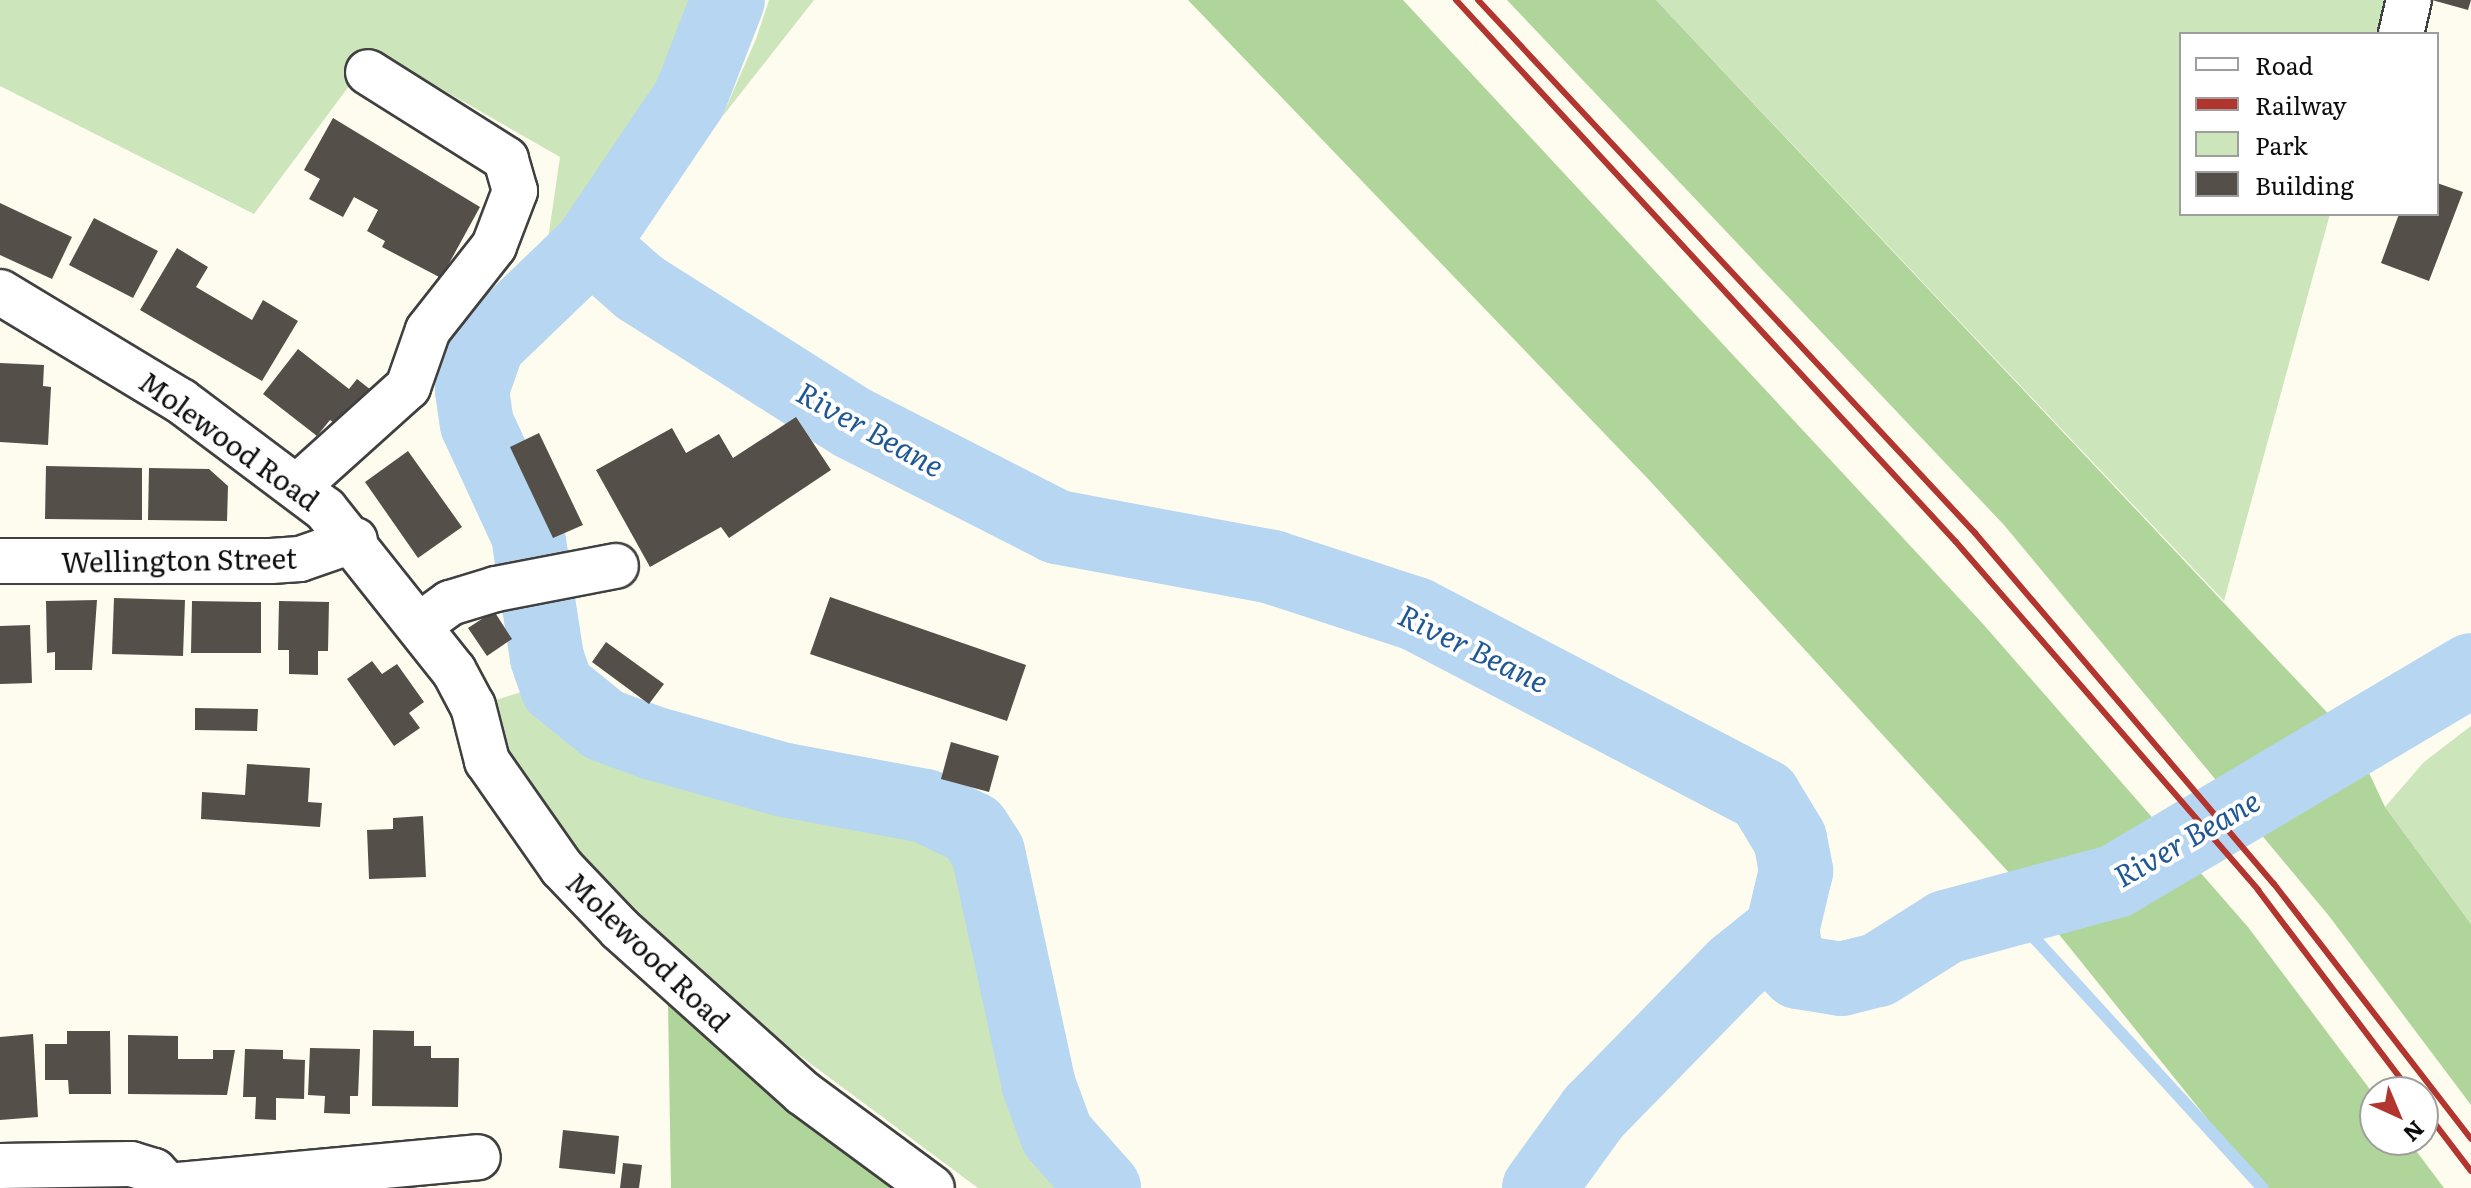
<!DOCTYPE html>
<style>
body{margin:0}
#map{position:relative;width:2471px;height:1188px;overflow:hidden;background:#fefcee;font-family:Literata,serif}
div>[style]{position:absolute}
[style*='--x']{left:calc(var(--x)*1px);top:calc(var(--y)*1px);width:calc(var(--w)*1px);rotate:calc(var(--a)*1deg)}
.green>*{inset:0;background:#cde5ba}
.forest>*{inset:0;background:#b0d59b}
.stream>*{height:12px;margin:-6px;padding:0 6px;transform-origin:6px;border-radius:6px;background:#b6d6f1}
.river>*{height:74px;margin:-37px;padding:0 37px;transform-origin:37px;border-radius:37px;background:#b6d6f1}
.building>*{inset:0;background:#554f4a}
.roads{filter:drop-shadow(2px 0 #404040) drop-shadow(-2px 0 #404040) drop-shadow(0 2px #404040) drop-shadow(0 -2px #404040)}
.minor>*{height:44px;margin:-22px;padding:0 22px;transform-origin:22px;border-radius:22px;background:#fff}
.rail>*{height:6px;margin:-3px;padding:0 3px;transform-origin:3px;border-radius:3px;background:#b2352f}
span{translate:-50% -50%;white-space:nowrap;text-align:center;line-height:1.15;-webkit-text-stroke:8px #fff;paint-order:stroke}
.street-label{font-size:28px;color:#0d0d0d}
.water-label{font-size:30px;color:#205795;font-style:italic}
.legend{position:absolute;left:2179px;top:32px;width:260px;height:184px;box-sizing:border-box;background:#fff;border:2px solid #9e9e9e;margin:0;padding:10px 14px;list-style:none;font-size:24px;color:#0d0d0d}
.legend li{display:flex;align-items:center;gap:16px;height:40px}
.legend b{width:40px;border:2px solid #9e9e9e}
.north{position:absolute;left:2359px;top:1076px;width:80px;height:80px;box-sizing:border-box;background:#fff;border:2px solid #9e9e9e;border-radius:50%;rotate:136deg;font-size:22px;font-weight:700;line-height:32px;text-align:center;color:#0d0d0d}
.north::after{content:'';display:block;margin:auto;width:28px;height:36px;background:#b2352f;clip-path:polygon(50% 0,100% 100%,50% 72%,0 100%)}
</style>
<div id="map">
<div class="green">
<div style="clip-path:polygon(0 0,694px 0,695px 8px,607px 191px,545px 260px,560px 157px,375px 51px,254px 214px,0 86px)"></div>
<div style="clip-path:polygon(769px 0,814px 0,722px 117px,756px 39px)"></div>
<div style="clip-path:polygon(1656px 0,2385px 0,2376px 34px,2181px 34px,2181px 214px,2330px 214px,2224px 601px)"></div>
<div style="clip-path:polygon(533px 688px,553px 719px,608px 753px,776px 802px,938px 832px,959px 847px,971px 867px,986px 930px,986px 978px,1033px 1132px,1062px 1175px,1054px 1188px,978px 1188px,752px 1020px,641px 920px,570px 846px,511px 764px,481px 705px)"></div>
<div style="clip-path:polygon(2471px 726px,2471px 924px,2385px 807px,2424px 762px)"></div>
</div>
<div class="forest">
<div style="clip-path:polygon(1188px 0,1403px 0,1983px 624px,2248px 927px,2375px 1096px,2375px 1140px,2408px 1140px,2444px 1188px,2263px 1188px,2012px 876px,1651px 482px)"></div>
<div style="clip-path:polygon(1507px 0,1656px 0,2354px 741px,2385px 807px,2471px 924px,2471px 1105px,2329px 916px,2004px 525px)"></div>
<div style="clip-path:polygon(668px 1004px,808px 1115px,903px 1188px,671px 1188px)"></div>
</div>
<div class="stream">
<div style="--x:2006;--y:907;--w:381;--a:47.6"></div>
</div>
<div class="river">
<div style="--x:728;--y:0;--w:105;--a:111.2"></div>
<div style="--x:690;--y:98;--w:177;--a:124"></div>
<div style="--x:591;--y:245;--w:65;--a:41.3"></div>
<div style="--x:640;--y:288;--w:252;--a:32.4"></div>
<div style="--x:853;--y:423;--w:229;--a:27"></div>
<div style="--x:1057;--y:527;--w:219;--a:10.5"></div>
<div style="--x:1272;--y:567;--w:151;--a:18.1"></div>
<div style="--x:1416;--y:614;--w:393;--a:27.6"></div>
<div style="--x:1764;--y:796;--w:50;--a:58.8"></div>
<div style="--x:1790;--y:839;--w:33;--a:79"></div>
<div style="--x:1796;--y:871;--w:61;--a:103.3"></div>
<div style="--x:1782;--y:930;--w:33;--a:79"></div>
<div style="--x:1788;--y:962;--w:14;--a:45"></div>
<div style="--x:1798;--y:972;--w:44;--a:9.2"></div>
<div style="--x:1841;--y:979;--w:38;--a:-14"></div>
<div style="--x:1878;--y:970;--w:80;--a:-32.3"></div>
<div style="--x:1946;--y:927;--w:176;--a:-15.1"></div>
<div style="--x:2116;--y:881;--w:413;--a:-30.7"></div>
<div style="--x:591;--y:245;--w:143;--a:136.1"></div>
<div style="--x:488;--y:344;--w:49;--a:109.2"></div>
<div style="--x:472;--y:390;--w:34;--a:82"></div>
<div style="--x:477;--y:424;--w:122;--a:65.3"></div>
<div style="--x:528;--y:535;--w:124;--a:81.2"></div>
<div style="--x:547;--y:658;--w:31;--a:71"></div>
<div style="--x:557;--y:687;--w:60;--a:39"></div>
<div style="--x:604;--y:725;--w:52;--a:20.2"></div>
<div style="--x:653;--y:743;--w:137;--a:15.7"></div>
<div style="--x:785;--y:780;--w:142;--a:10.5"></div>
<div style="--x:925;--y:806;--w:53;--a:25.6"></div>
<div style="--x:973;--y:829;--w:27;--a:57"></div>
<div style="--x:988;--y:852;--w:239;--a:77.7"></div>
<div style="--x:1039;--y:1086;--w:52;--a:69.8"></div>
<div style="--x:1057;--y:1135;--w:71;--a:48.4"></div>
<div style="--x:1539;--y:1188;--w:94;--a:-54.1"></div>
<div style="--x:1594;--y:1112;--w:203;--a:-45.6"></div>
<div style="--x:1736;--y:967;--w:59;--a:-38.8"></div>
</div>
<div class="building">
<div style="clip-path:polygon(2432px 0,2471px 0,2468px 10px)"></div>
<div style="clip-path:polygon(333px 118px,480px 207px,441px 278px,382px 247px,385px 241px,367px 231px,378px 210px,354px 197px,343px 217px,309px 199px,320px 179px,304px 170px)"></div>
<div style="clip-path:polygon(2437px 183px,2463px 192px,2429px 281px,2381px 263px,2399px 214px,2437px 214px)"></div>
<div style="clip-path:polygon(0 203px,72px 237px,52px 279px,0 255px)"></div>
<div style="clip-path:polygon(94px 218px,158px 251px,133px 298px,69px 265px)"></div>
<div style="clip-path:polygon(177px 248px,208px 267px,196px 287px,252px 320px,263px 300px,298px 321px,262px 381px,140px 310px)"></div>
<div style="clip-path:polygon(298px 349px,349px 389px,357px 379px,376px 394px,338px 426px,330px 420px,317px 436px,263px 394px)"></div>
<div style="clip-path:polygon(0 363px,44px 365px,43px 386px,51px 387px,48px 445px,0 442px)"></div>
<div style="clip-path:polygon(796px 417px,831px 470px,729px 538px,721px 527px,650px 567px,596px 470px,672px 428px,686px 453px,719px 434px,733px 458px)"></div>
<div style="clip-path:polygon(539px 433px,583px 525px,553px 538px,510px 447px)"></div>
<div style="clip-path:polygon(408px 451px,462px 527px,418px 558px,365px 482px)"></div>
<div style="clip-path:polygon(46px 466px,142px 468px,142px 520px,45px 519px)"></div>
<div style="clip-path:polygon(149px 468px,209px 469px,228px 486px,227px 521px,148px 520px)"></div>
<div style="clip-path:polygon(830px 597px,1026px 665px,1007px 721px,810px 654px)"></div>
<div style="clip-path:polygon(114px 598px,185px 600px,183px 656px,112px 654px)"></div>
<div style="clip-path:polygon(97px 600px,92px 670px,55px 670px,55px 652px,47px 653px,46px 601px)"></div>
<div style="clip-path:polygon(192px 601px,261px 602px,261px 653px,191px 653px)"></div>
<div style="clip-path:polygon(279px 601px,329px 602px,328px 651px,318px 651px,318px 675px,289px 674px,289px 650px,278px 650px)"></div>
<div style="clip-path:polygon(494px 611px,512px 639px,487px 656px,468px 628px)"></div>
<div style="clip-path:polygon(30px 625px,32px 683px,0 684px,0 626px)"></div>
<div style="clip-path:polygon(606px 642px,664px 684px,649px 704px,592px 662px)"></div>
<div style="clip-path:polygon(372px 661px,382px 674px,397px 664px,424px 702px,409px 713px,420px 728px,394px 746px,347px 679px)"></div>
<div style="clip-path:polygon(195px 708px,258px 709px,257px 731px,195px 730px)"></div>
<div style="clip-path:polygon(951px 742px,999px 756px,989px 792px,941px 779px)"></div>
<div style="clip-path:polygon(247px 764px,310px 768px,308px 802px,322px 803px,320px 827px,201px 819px,202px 792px,245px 795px)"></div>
<div style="clip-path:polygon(423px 816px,426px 877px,369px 879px,367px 830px,393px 829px,393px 818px)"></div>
<div style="clip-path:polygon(373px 1030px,414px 1031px,414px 1046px,431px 1046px,431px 1058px,459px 1058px,458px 1107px,372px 1106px)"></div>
<div style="clip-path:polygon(67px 1031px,110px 1031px,111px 1094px,69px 1094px,68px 1080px,45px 1080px,45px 1044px,67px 1044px)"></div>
<div style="clip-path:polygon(33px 1034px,38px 1117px,0 1120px,0 1037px)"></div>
<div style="clip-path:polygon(128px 1035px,178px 1036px,178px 1059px,213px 1059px,213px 1050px,235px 1050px,227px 1095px,128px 1094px)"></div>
<div style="clip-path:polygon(310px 1048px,360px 1049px,358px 1096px,350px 1096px,350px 1114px,324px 1113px,325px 1096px,308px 1095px)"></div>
<div style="clip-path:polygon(245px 1049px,283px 1050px,283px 1059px,305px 1060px,304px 1099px,276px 1098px,276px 1120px,255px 1119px,256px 1097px,243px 1097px)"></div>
<div style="clip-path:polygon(563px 1130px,619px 1136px,615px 1174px,559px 1168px)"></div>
<div style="clip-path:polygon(623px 1163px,642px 1165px,639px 1188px,620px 1188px)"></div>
</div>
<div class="roads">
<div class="minor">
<div style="--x:2401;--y:34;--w:35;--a:-77"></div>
<div style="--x:0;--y:292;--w:211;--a:31.1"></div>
<div style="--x:181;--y:401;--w:180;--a:36.9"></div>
<div style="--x:325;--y:509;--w:207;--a:51.5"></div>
<div style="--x:454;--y:671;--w:40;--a:62"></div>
<div style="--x:473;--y:706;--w:57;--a:75.7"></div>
<div style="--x:487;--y:761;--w:131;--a:55"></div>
<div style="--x:562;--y:868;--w:84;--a:46.4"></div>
<div style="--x:620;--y:929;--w:246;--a:41.9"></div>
<div style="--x:803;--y:1093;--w:160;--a:36.4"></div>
<div style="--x:299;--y:485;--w:147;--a:-42"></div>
<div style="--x:408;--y:387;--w:60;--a:-70.7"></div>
<div style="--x:428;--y:330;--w:107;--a:-51.8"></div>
<div style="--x:494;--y:246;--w:59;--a:-69.1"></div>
<div style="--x:515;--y:191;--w:33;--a:-106"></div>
<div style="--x:506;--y:159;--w:163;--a:-147.8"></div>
<div style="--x:0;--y:561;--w:271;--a:0"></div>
<div style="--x:271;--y:561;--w:29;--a:-4"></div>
<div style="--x:300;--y:559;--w:58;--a:-19.1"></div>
<div style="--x:421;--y:624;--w:36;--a:-36"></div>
<div style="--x:450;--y:603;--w:48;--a:-16.9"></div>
<div style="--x:496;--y:589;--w:122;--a:-10.9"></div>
<div style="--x:0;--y:1166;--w:131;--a:-0.9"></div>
<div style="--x:131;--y:1164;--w:24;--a:17"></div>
<div style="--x:154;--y:1171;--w:23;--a:47"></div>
<div style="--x:168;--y:1186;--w:311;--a:-5.3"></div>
</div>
</div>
<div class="rail">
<div style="--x:1456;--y:0;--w:737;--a:47.31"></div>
<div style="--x:1956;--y:542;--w:461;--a:49"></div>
<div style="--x:2258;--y:890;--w:253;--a:52.9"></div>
<div style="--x:1478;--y:0;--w:729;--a:47"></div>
<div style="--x:1975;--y:533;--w:461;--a:49.6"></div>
<div style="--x:2274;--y:884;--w:322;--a:52.3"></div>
<div style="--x:2423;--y:1108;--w:79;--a:52.7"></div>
</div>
<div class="street-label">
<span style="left:230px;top:440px;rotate:36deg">Molewood Road</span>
<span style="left:179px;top:559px;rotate:-1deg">Wellington Street</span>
<span style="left:649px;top:951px;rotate:44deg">Molewood Road</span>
</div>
<div class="water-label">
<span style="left:871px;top:428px;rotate:29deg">River Beane</span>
<span style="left:1474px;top:647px;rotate:26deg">River Beane</span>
<span style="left:2186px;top:837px;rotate:-30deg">River Beane</span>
</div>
<ul class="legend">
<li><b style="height:10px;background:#fff"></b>Road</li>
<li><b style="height:10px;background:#b2352f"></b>Railway</li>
<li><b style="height:22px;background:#cde5ba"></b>Park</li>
<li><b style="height:22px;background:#554f4a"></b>Building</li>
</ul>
<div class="north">N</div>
</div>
